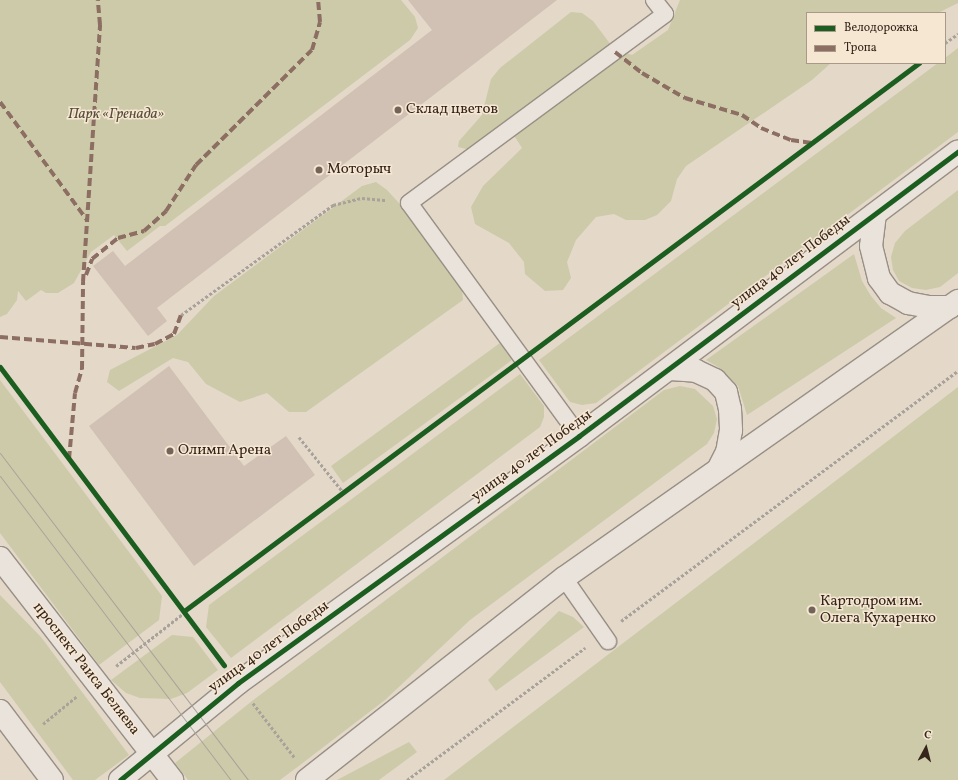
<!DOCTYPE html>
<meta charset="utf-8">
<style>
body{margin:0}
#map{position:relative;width:958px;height:780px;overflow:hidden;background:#e4d8c8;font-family:Vollkorn,serif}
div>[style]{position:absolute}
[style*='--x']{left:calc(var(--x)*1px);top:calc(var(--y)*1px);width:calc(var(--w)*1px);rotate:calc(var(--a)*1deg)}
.green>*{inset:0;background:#cdcaa9}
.building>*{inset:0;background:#d1c1b4}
.path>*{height:2.5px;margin-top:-1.25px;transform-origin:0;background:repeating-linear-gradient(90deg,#a9a29b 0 3px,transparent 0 5px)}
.roads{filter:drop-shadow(1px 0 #988f85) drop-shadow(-1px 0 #988f85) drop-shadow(0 1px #988f85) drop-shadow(0 -1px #988f85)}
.service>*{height:16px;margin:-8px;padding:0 8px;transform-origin:8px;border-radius:8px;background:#eae3db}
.tertiary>*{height:22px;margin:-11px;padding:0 11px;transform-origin:11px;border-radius:11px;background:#eae3db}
.tram>*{height:1px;margin:-0.5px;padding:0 0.5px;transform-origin:0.5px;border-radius:0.5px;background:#a9a29b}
.quiet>*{height:4px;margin-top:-2px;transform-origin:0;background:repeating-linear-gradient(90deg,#8d6e63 0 8px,transparent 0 12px)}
.cycleway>*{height:5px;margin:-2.5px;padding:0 2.5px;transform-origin:2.5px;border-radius:2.5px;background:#1b5e20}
.dots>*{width:11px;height:11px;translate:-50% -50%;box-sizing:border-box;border:2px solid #f6e7d3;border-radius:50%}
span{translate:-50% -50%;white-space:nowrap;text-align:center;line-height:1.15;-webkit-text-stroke:3px #f6e7d3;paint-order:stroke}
.poi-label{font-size:15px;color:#35251b}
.left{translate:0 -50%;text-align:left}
.park-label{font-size:15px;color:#564c38;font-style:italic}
.street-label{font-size:15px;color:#35251b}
.legend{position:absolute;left:806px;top:12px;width:140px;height:52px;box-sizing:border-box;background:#f6e7d3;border:1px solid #a99989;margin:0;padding:5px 7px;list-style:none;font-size:12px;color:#35251b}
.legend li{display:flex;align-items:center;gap:8px;height:20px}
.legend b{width:20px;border:1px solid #a99989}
.north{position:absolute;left:906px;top:728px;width:40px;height:40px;-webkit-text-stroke:3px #f6e7d3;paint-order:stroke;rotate:7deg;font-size:11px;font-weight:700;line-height:16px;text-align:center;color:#35251b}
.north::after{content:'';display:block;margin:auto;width:14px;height:18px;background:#35251b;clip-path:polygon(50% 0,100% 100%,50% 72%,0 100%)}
</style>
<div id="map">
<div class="green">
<div style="clip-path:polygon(0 0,401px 0,415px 17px,418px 28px,410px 40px,165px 226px,160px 226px,127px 251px,114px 235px,91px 252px,74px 283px,58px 293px,46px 293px,41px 290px,26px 301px,18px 291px,17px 300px,7px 314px,0 317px)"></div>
<div style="clip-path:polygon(680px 0,958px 0,958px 3px,938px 13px,807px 13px,807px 63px,831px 63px,812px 80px,686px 166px,677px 179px,671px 201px,657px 215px,645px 220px,626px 220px,614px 214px,596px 217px,576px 240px,567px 262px,571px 278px,563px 290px,545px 291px,525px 274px,524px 262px,509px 243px,475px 224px,471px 207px,483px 186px,522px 148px,515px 137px,504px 137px,470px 150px,458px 147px,459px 141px,482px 115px,491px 79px,500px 68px,571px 12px,582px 13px,593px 21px,614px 49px,632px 55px,668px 30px)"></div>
<div style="clip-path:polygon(958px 48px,958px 132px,596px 403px,582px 405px,570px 402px,539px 360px,938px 63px,945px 63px,945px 58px)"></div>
<div style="clip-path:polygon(376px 182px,387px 190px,408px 213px,462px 289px,463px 300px,306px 412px,289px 412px,267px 393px,240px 402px,206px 384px,188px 362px,173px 358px,119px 391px,107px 382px,110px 370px,177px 335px,214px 296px,362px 186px)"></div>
<div style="clip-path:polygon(958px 190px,958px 273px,940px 287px,926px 290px,912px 288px,899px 281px,893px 270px,891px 257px,895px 243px,905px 231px)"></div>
<div style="clip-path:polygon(854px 254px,862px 281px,871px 296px,881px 308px,896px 318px,747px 415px,738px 386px,718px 367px,706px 360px)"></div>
<div style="clip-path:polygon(500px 343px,512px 360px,343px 483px,331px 466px)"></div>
<div style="clip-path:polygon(520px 374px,544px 406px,544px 417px,540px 427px,231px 658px,206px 627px,209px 605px)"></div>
<div style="clip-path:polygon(0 380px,162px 596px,159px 620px,99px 665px,0 533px)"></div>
<div style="clip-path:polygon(680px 386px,695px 389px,713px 406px,717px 419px,714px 433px,707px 444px,470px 620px,385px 700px,300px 765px,280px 780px,188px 780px,175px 763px,252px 701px,664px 390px)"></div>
<div style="clip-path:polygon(958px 387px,958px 780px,444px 780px,889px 440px)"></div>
<div style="clip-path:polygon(0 595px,41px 637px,129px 755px,95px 780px,73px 780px,0 682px)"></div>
<div style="clip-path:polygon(559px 611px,573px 617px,584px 627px,496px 691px,488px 680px)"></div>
<div style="clip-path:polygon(172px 635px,193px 637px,218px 670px,187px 693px,171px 699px,140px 698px,126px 693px,111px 680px)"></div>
<div style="clip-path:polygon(409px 742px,417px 752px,379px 780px,337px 780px)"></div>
</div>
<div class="building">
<div style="clip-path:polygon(408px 0,557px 0,157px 308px,167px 321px,148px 336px,93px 266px,113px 251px,125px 266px,432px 30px)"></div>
<div style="clip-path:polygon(169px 366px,244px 466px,286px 436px,315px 475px,194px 566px,89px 426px)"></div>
</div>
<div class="path">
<div style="--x:945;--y:43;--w:16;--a:-35"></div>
<div style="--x:181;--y:315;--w:188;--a:-35.9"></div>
<div style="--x:333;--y:205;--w:30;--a:-14"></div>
<div style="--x:362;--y:198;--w:25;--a:5"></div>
<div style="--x:541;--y:345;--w:472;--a:-36.7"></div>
<div style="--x:0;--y:367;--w:371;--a:53.1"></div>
<div style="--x:299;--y:437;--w:70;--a:51.3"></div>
<div style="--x:184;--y:611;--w:400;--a:-36.7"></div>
<div style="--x:621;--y:621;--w:420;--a:-36.6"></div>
<div style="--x:116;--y:666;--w:88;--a:-38"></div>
<div style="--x:253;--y:703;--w:69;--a:52.6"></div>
<div style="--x:43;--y:724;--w:43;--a:-39.3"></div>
<div style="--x:407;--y:780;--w:222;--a:-36.6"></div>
</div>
<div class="roads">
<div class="service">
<div style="--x:579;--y:436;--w:288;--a:-126.1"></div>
<div style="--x:409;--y:203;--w:318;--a:-36.4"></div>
<div style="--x:665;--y:14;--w:18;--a:-128"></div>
<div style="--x:564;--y:578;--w:77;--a:55.1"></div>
</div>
<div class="tertiary">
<div style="--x:875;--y:214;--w:32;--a:97"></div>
<div style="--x:871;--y:246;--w:33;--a:76"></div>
<div style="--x:879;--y:278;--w:19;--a:54"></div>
<div style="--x:890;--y:293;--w:21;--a:29"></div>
<div style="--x:908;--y:303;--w:20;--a:11"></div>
<div style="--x:928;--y:307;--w:22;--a:0"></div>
<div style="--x:670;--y:369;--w:26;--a:4"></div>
<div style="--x:696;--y:371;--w:21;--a:25"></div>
<div style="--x:715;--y:380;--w:16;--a:47"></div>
<div style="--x:726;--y:392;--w:17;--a:77"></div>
<div style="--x:730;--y:409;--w:21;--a:87"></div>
<div style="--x:731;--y:430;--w:22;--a:100"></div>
<div style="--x:727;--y:452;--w:16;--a:117"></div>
<div style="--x:0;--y:558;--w:281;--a:52.2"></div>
<div style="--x:0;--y:711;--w:86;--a:53"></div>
<div style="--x:120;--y:780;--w:153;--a:-39.4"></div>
<div style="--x:238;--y:683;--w:421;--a:-35.9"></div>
<div style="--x:579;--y:436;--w:474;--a:-36.9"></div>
<div style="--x:307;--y:780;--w:327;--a:-38.2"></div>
<div style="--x:564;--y:578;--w:482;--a:-35.1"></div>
</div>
</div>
<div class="tram">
<div style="--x:0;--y:453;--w:410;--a:52.8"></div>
<div style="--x:0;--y:476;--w:382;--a:52.8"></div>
</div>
<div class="quiet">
<div style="--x:615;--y:52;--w:34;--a:38"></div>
<div style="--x:642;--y:73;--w:50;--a:30.2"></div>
<div style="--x:685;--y:98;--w:59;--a:16.6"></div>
<div style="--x:742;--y:115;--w:23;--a:34"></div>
<div style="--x:761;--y:128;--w:32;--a:22"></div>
<div style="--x:791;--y:140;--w:21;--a:8"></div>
<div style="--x:0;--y:102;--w:147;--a:53.6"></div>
<div style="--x:86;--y:275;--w:17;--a:-69"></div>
<div style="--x:92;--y:259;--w:33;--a:-39"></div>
<div style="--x:118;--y:238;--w:27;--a:-15"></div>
<div style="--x:144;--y:231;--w:30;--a:-42"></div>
<div style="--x:166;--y:211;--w:55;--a:-56.9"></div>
<div style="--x:196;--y:165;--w:163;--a:-44.8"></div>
<div style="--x:312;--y:50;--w:29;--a:-74"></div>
<div style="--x:320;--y:22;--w:22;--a:-95"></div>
<div style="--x:0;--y:337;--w:136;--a:4.6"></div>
<div style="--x:136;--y:348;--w:19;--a:-12"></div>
<div style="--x:155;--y:344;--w:21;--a:-28"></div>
<div style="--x:174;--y:334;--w:20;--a:-70"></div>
<div style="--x:69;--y:459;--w:66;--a:-84.8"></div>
<div style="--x:75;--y:393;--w:25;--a:-74"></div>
<div style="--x:82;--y:369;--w:87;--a:-89.3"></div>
<div style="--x:83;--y:282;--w:258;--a:-86.2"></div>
<div style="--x:100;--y:25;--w:25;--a:-95"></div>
</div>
<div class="cycleway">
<div style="--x:0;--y:367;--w:373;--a:53.1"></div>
<div style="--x:184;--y:611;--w:917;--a:-36.71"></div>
<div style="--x:120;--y:780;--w:153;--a:-39.4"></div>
<div style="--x:238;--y:683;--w:421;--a:-35.9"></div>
<div style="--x:579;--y:436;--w:474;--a:-36.9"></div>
</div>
<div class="dots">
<div style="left:398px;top:110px;background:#726458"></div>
<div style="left:319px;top:170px;background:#726458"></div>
<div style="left:170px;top:451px;background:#726458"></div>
<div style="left:812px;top:610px;background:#726458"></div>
</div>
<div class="poi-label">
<span class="left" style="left:406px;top:110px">Склад цветов</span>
<span class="left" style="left:327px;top:170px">Моторыч</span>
<span class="left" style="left:178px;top:451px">Олимп Арена</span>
<span class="left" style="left:820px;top:610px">Картодром им.<br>Олега Кухаренко</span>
</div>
<div class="park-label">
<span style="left:116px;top:115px">Парк «Гренада»</span>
</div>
<div class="street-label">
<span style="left:791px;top:262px;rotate:-37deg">улица 40 лет Победы</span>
<span style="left:532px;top:456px;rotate:-36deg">улица 40 лет Победы</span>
<span style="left:269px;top:647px;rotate:-36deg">улица 40 лет Победы</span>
<span style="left:86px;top:669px;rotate:52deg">проспект Раиса Беляева</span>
</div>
<ul class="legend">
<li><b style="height:5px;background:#1b5e20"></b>Велодорожка</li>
<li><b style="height:5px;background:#8d6e63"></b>Тропа</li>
</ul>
<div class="north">С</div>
</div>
